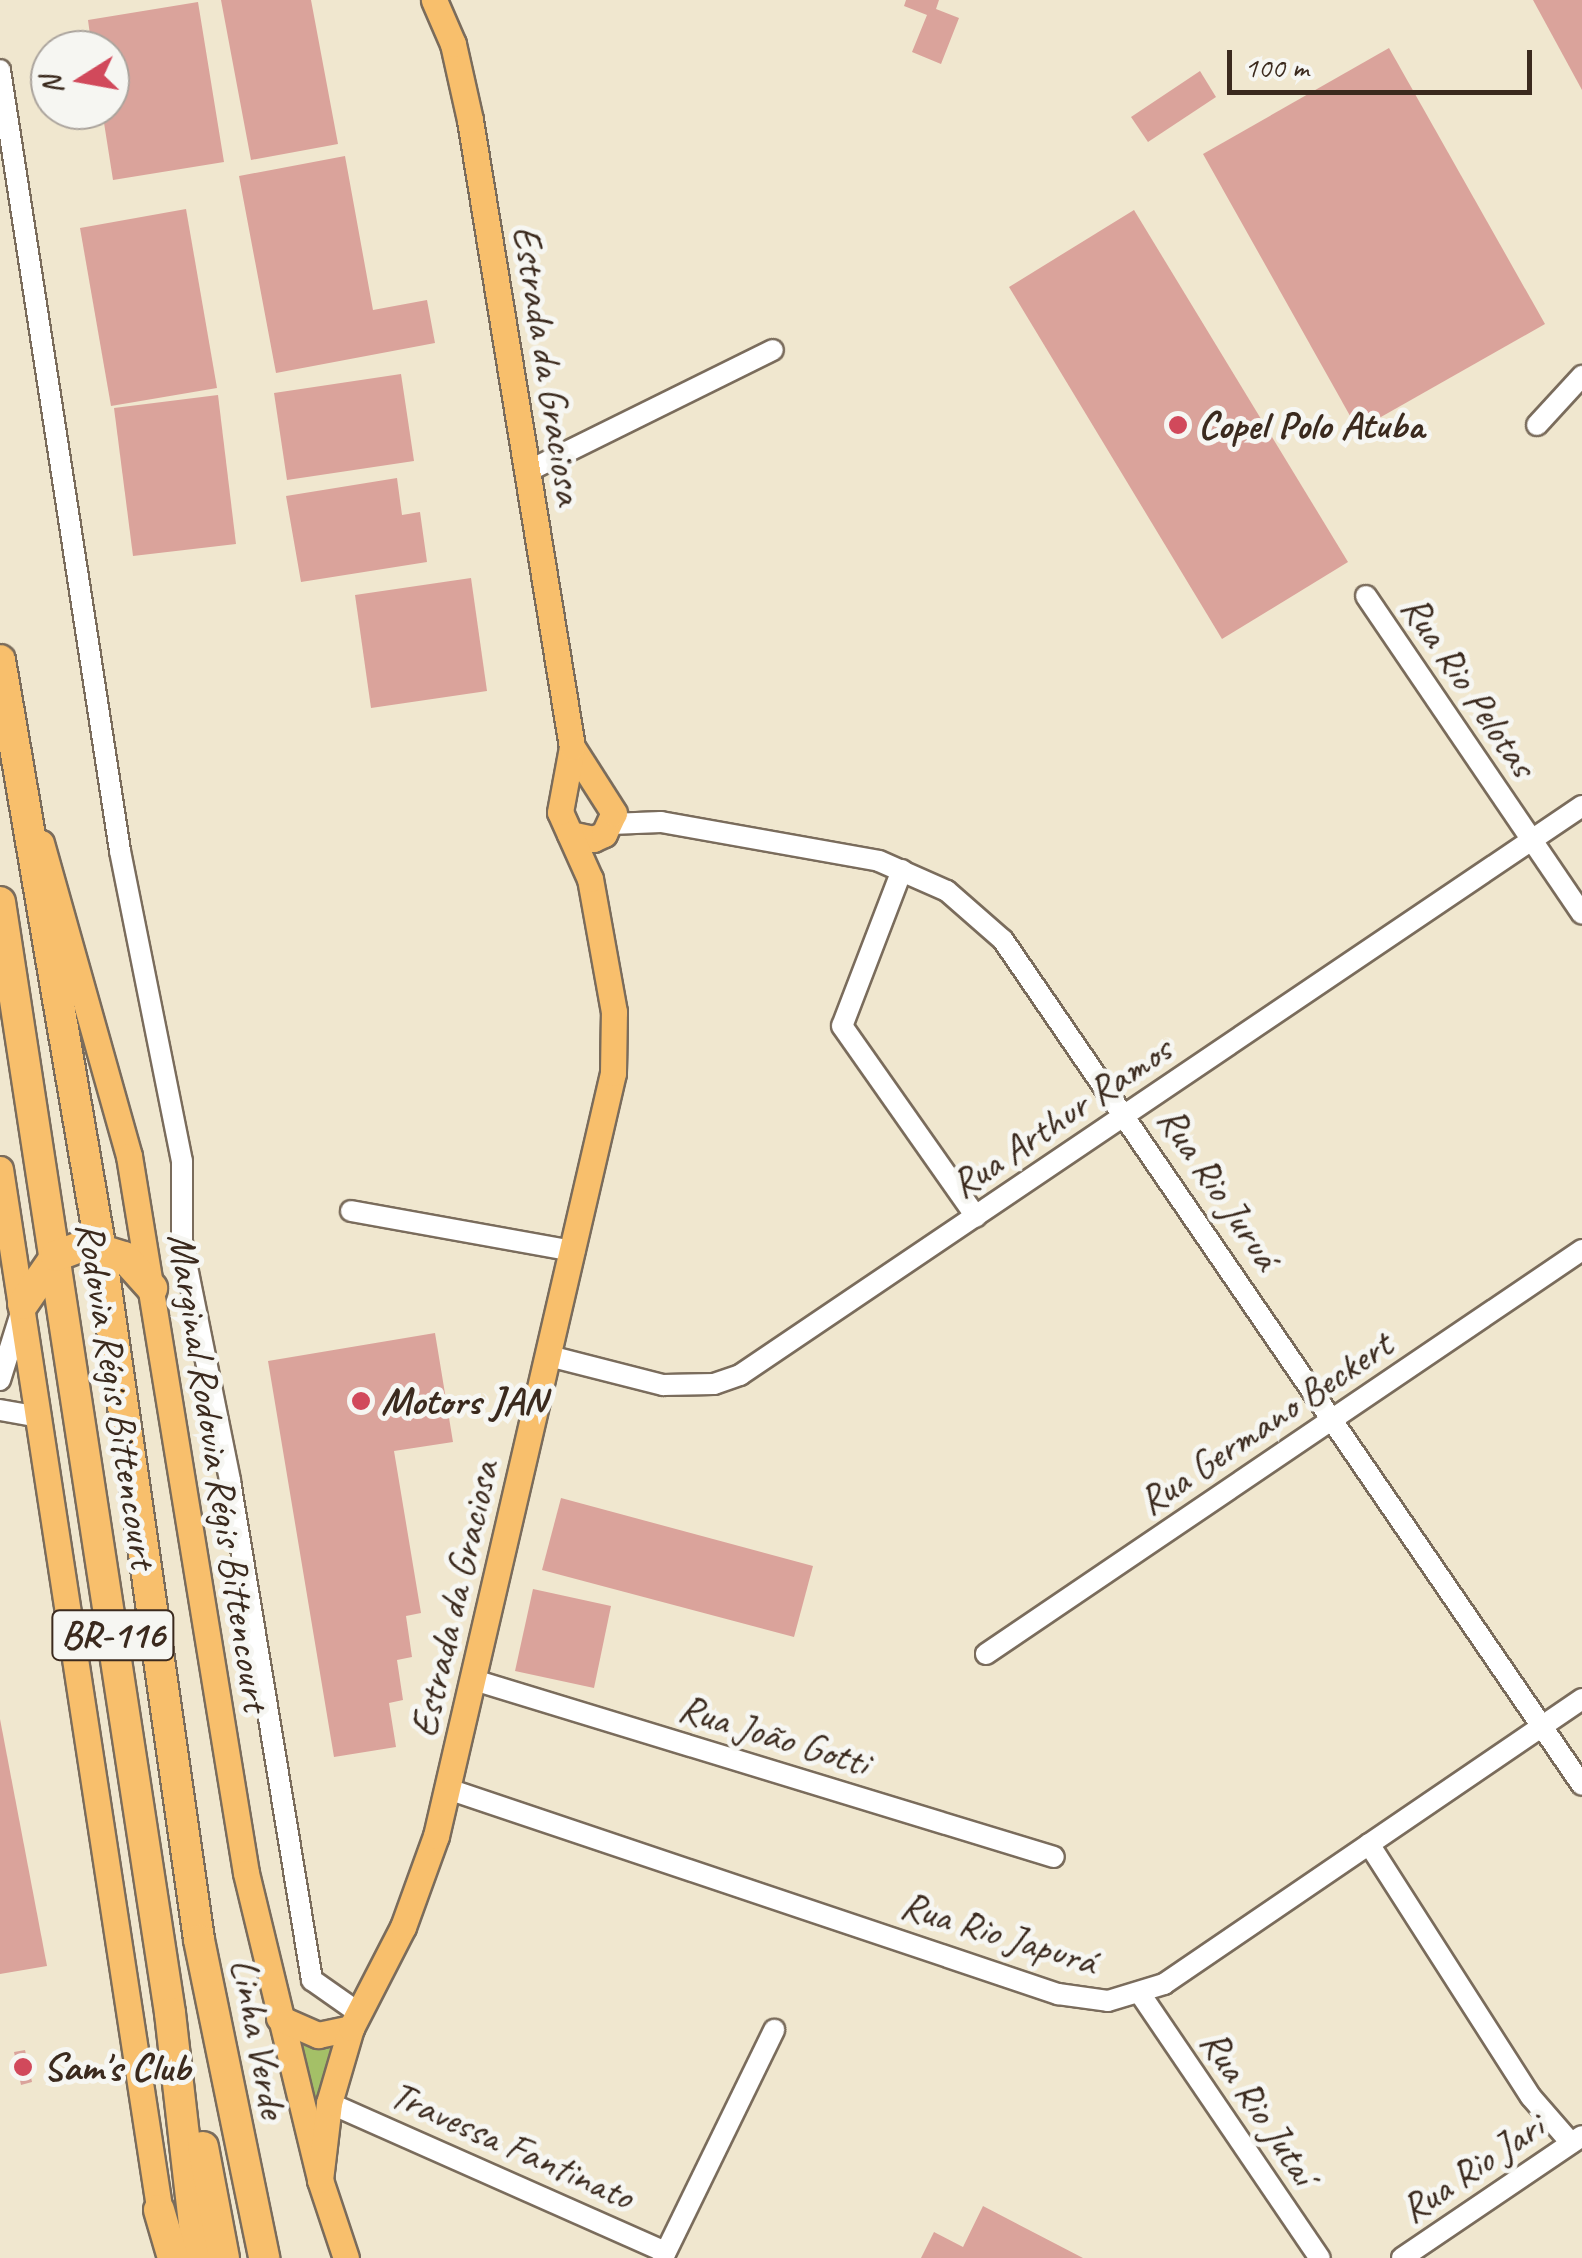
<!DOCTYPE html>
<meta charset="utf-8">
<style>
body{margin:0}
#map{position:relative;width:1582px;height:2258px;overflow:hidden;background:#f0e7cf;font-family:Caveat,sans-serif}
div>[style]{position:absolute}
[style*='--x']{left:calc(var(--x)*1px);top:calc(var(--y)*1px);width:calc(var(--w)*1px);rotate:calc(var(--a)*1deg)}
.green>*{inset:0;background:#a4c067}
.building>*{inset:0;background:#daa39b}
.roads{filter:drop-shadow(2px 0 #7a6c5c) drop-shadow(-2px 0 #7a6c5c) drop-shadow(0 2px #7a6c5c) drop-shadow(0 -2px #7a6c5c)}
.minor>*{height:20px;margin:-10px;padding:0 10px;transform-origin:10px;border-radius:10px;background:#fff}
.major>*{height:25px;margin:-12.5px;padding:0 12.5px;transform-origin:12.5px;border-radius:12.5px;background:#f8bf6c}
.highway>*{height:30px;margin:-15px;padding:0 15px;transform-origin:15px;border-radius:15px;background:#f8bf6c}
.dots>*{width:28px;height:28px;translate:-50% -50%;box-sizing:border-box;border:5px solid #f6f6f2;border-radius:50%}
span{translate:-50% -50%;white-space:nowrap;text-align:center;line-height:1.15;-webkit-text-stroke:10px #f6f6f2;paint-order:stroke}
.shield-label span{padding:2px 8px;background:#f6f6f2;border:2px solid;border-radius:8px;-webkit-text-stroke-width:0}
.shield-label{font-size:38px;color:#3b2a1e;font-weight:700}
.street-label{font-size:40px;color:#3b2a1e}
.poi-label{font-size:40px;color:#3b2a1e;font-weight:700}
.left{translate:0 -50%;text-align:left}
.north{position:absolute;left:30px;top:30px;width:100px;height:100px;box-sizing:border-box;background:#f6f6f2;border:2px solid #aba49d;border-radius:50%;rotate:259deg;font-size:28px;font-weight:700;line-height:40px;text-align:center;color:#3b2a1e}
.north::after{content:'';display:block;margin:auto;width:35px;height:45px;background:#d1495b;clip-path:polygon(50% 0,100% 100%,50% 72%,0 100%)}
.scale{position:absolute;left:1227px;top:50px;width:305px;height:45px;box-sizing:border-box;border:5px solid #3b2a1e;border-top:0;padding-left:12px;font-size:30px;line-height:35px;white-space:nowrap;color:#3b2a1e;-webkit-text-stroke:8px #f6f6f2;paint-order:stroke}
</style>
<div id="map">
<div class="green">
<div style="clip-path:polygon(295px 2038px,316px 2046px,337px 2041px,321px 2082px,317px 2122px)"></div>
</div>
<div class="building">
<div style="clip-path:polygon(221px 0,311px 0,338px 144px,251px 160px)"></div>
<div style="clip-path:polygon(906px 0,939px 0,936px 9px,959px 18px,941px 64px,912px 52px,927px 15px,904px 6px)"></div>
<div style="clip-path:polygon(1533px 0,1582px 0,1582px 90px)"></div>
<div style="clip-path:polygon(198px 2px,224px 162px,113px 180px,102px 110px,110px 110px,110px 50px,92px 50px,88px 20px)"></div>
<div style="clip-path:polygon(1389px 48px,1545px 324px,1358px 430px,1203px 154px)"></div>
<div style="clip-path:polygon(1200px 71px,1216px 97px,1148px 142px,1131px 117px)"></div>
<div style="clip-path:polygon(345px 156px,373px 310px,427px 300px,435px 343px,276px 373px,239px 176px)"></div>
<div style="clip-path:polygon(186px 209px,217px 388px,111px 406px,80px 228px)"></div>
<div style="clip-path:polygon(1134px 210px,1348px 562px,1222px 639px,1009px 287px)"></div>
<div style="clip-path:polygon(401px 374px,414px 461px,287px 480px,274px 393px)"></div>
<div style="clip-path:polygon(218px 395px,236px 544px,133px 556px,114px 408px)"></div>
<div style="clip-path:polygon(397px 478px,402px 515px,420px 512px,427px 562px,301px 582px,286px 496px)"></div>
<div style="clip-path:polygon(471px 578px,487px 691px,371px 708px,355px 595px)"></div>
<div style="clip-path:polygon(435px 1333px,453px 1442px,394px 1451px,421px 1613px,406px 1616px,412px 1657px,397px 1660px,403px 1700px,389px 1703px,396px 1747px,334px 1757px,268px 1361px)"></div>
<div style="clip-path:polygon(561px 1498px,813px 1566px,794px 1637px,542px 1570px)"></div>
<div style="clip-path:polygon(533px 1589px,611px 1606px,594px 1688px,515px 1671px)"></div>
<div style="clip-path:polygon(0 1719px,47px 1966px,0 1974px)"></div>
<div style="clip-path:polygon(25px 2050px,32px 2082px,21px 2085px,14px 2052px)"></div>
<div style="clip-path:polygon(983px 2206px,1083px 2258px,921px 2258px,934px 2232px,963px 2247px)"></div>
</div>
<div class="roads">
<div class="minor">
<div style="--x:0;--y:70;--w:790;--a:81.26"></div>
<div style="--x:120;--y:851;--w:316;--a:78.7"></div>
<div style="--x:182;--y:1161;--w:81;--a:90"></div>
<div style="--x:182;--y:1242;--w:244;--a:78.6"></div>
<div style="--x:230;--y:1481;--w:506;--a:80.67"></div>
<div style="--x:312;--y:1980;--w:57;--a:35.1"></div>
<div style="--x:1537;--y:425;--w:67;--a:-47.4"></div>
<div style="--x:528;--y:471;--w:273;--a:-26.3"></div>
<div style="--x:1366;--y:596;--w:384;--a:55.8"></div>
<div style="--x:611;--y:824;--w:50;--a:-2.3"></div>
<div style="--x:661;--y:822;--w:221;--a:10.1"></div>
<div style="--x:879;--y:861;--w:74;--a:23.8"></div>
<div style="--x:947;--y:891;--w:74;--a:41.2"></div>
<div style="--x:1003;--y:940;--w:1024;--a:55.58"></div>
<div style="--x:902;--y:870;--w:167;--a:111"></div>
<div style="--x:842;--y:1026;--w:233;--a:54.9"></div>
<div style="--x:351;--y:1211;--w:227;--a:10.2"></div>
<div style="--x:549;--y:1356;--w:118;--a:14.3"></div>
<div style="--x:663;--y:1385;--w:51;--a:-1.1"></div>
<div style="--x:714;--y:1384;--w:28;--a:-19"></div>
<div style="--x:740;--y:1375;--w:1016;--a:-34.05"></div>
<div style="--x:0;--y:1380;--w:67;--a:-72.6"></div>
<div style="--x:0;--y:1410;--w:41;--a:9.9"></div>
<div style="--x:986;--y:1654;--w:720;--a:-34.13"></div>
<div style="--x:474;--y:1680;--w:606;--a:16.97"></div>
<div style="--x:448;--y:1789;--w:644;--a:18.58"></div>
<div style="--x:1058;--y:1994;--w:50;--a:8"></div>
<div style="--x:1108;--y:2001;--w:59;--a:-16.9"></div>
<div style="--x:1164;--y:1984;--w:506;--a:-34.29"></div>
<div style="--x:1369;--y:1844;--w:300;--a:57.4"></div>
<div style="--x:1531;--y:2097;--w:61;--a:49"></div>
<div style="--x:1141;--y:1995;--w:318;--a:55.8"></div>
<div style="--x:329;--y:2103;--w:368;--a:23.9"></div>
<div style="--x:663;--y:2258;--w:254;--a:-64"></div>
<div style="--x:1402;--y:2258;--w:217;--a:-34.1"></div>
</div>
<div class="major">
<div style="--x:570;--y:834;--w:24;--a:12"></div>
<div style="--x:593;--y:839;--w:12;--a:-24"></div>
<div style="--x:604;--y:834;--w:23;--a:-65"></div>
<div style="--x:614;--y:813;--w:78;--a:-122.5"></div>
<div style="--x:41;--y:843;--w:325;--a:74.3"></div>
<div style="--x:129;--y:1156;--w:726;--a:80.73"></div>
<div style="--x:246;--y:1873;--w:316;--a:76.4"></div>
<div style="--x:320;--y:2180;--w:82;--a:71.6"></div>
<div style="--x:0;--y:1169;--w:1070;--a:81.29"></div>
<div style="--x:279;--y:2018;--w:43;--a:23.6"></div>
<div style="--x:318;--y:2035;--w:34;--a:-12"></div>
<div style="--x:320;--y:2180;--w:78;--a:-83.3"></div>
<div style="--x:329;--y:2103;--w:78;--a:-73.7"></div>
<div style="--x:351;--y:2028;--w:114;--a:-62.8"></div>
<div style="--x:403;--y:1927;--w:97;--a:-70.1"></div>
<div style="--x:436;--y:1836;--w:783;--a:-76.94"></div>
<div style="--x:613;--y:1073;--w:61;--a:-89.1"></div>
<div style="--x:614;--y:1012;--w:135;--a:-100.2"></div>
<div style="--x:590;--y:879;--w:73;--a:-114.1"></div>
<div style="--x:560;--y:812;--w:66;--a:-79.5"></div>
<div style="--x:572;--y:747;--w:635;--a:-99.24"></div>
<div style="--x:470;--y:120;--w:78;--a:-102.6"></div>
<div style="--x:453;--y:44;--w:48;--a:-113.4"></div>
</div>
<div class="highway">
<div style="--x:0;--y:660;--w:593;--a:80.3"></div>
<div style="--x:100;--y:1245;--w:702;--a:81.89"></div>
<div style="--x:199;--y:1940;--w:325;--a:78.4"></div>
<div style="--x:0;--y:902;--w:1124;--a:81.3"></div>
<div style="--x:170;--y:2013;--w:247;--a:83.5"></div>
<div style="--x:23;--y:1304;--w:58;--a:-55.5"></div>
<div style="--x:56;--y:1256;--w:31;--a:-21"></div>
<div style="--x:85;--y:1245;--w:41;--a:17.1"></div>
<div style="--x:124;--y:1257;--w:42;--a:47.9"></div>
<div style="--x:203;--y:2147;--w:113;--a:79.3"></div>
<div style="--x:159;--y:2210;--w:50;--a:73.7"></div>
</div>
</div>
<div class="dots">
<div style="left:1178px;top:425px;background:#d1495b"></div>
<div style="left:361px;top:1401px;background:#d1495b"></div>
<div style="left:23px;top:2067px;background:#d1495b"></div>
</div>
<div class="shield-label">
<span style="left:113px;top:1635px">BR-116</span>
</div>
<div class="street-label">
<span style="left:548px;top:365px;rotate:81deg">Estrada da Graciosa</span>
<span style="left:1469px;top:686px;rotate:56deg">Rua Rio Pelotas</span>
<span style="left:1061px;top:1117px;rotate:-34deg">Rua Arthur Ramos</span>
<span style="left:1219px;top:1188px;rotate:56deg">Rua Rio Juruá</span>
<span style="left:117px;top:1395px;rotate:81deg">Rodovia Régis Bittencourt</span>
<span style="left:1265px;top:1423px;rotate:-34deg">Rua Germano Beckert</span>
<span style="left:219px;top:1472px;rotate:81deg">Marginal Rodovia Régis Bittencourt</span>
<span style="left:454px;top:1599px;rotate:-77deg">Estrada da Graciosa</span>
<span style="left:774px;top:1735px;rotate:17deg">Rua João Gotti</span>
<span style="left:999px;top:1933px;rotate:17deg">Rua Rio Japurá</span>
<span style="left:259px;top:2038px;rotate:79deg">Linha Verde</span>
<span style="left:1259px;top:2107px;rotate:56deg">Rua Rio Jutaí</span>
<span style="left:512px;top:2145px;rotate:24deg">Travessa Fantinato</span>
<span style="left:1472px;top:2168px;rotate:-34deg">Rua Rio Jari</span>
</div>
<div class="poi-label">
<span class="left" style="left:1198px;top:425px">Copel Polo Atuba</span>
<span class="left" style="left:381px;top:1401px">Motors JAN</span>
<span class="left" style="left:43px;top:2067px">Sam's Club</span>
</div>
<div class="north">N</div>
<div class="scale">100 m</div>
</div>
